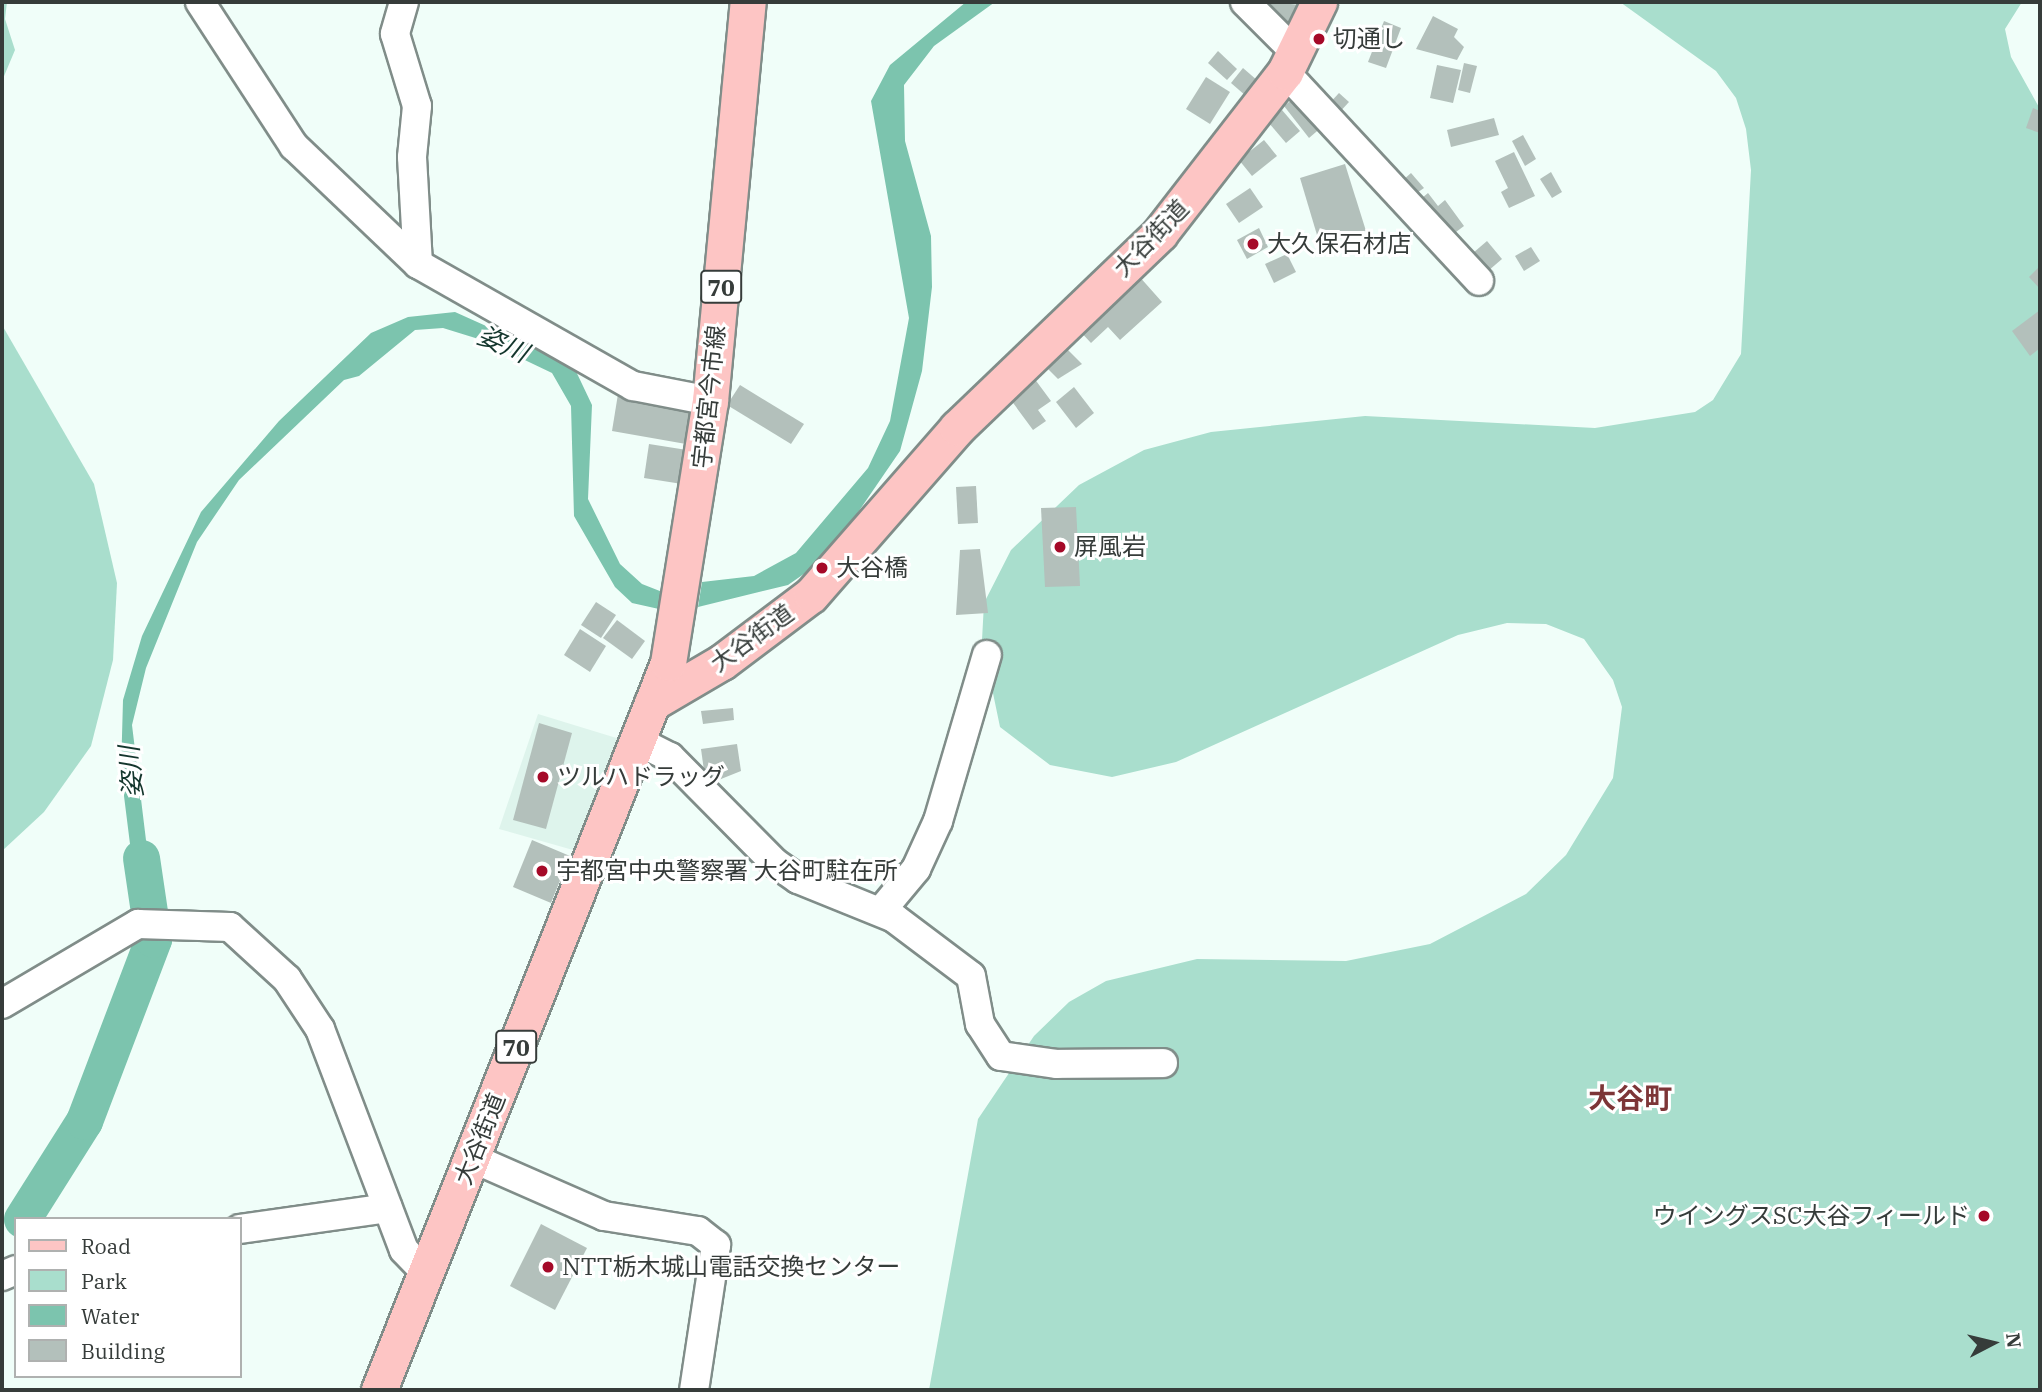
<!DOCTYPE html>
<meta charset="utf-8">
<style>
body{margin:0}
#map{position:relative;width:2042px;height:1392px;overflow:hidden;background:#f0fef9;font-family:"IBM Plex Serif","Noto Sans JP",serif}
div>[style]{position:absolute}
[style*='--x']{left:calc(var(--x)*1px);top:calc(var(--y)*1px);width:calc(var(--w)*1px);rotate:calc(var(--a)*1deg)}
.built>*{inset:0;background:#def4ec}
.green>*{inset:0;background:#a9decd}
.water>*{inset:0;background:#7cc4ae}
.river>*{height:37px;margin:-18.5px;padding:0 18.5px;transform-origin:18.5px;border-radius:18.5px;background:#7cc4ae}
.building>*{inset:0;background:#b3c0bb}
.roads{filter:drop-shadow(2px 0 #808d89) drop-shadow(-2px 0 #808d89) drop-shadow(0 2px #808d89) drop-shadow(0 -2px #808d89)}
.minor>*{height:28px;margin:-14px;padding:0 14px;transform-origin:14px;border-radius:14px;background:#fff}
.major>*{height:35px;margin:-17.5px;padding:0 17.5px;transform-origin:17.5px;border-radius:17.5px;background:#fdc5c4}
.dots>*{width:19px;height:19px;translate:-50% -50%;box-sizing:border-box;border:4px solid #fff;border-radius:50%}
span{translate:-50% -50%;white-space:nowrap;text-align:center;line-height:1.15;-webkit-text-stroke:6px #fff;paint-order:stroke}
.shield-label span{padding:2px 5px;background:#fff;border:2px solid;border-radius:5px;-webkit-text-stroke-width:0}
.shield-label{font-size:23px;color:#363c3a;font-weight:700}
.poi-label{font-size:24px;color:#363c3a}
.left{translate:0 -50%;text-align:left}
.right{translate:-100% -50%;text-align:right}
.street-label{font-size:24px;color:#363c3a}
.water-label{font-size:26px;color:#14362d;font-style:italic}
.quarter-label{font-size:28px;color:#7d3537;font-weight:700}
.frame{position:absolute;inset:0;border:4px solid #363c3a;pointer-events:none}
.legend{position:absolute;left:14px;top:1217px;width:228px;height:161px;box-sizing:border-box;background:#fff;border:2px solid #afb1b0;margin:0;padding:9px 12px;list-style:none;font-size:21px;color:#363c3a}
.legend li{display:flex;align-items:center;gap:14px;height:35px}
.legend b{width:35px;border:2px solid #afb1b0}
.north{position:absolute;left:1958px;top:1308px;width:70px;height:70px;-webkit-text-stroke:5px #fff;paint-order:stroke;rotate:83deg;font-size:19px;font-weight:700;line-height:28px;text-align:center;color:#363c3a}
.north::after{content:'';display:block;margin:auto;width:24px;height:32px;background:#363c3a;clip-path:polygon(50% 0,100% 100%,50% 72%,0 100%)}
</style>
<div id="map">
<div class="built">
<div style="clip-path:polygon(538px 714px,623px 740px,580px 852px,499px 829px)"></div>
</div>
<div class="green">
<div style="clip-path:polygon(2px 2px,7px 2px,5px 19px,15px 50px,2px 81px)"></div>
<div style="clip-path:polygon(1620px 2px,2022px 2px,2005px 29px,2011px 57px,2040px 109px,2040px 1390px,929px 1390px,978px 1119px,1034px 1036px,1069px 1002px,1106px 981px,1197px 959px,1346px 961px,1430px 944px,1526px 894px,1566px 855px,1613px 778px,1622px 707px,1613px 680px,1584px 639px,1546px 624px,1507px 623px,1458px 635px,1176px 762px,1112px 777px,1050px 765px,1000px 727px,982px 640px,984px 603px,1011px 550px,1079px 485px,1144px 450px,1211px 432px,1365px 416px,1595px 428px,1695px 412px,1713px 400px,1741px 354px,1751px 170px,1746px 129px,1736px 98px,1716px 71px)"></div>
<div style="clip-path:polygon(2px 325px,94px 484px,117px 583px,113px 660px,91px 746px,44px 812px,2px 851px)"></div>
</div>
<div class="water">
<div style="clip-path:polygon(966px 2px,995px 2px,934px 46px,904px 85px,905px 141px,931px 236px,932px 287px,922px 371px,900px 451px,837px 543px,808px 571px,788px 585px,698px 607px,702px 582px,754px 576px,796px 553px,868px 468px,890px 421px,909px 318px,871px 101px,890px 65px)"></div>
<div style="clip-path:polygon(455px 312px,573px 365px,592px 405px,588px 499px,620px 564px,642px 584px,670px 595px,668px 611px,632px 603px,615px 587px,574px 516px,571px 406px,552px 373px,485px 341px,443px 328px,415px 330px,359px 376px,344px 380px,239px 480px,197px 542px,146px 668px,132px 725px,154px 906px,138px 908px,121px 772px,123px 700px,142px 636px,201px 512px,279px 421px,371px 333px,408px 317px)"></div>
</div>
<div class="river">
<div style="--x:22;--y:1219;--w:116;--a:-57.7"></div>
<div style="--x:84;--y:1121;--w:195;--a:-69.2"></div>
<div style="--x:153;--y:939;--w:82;--a:-98.4"></div>
</div>
<div class="building">
<div style="clip-path:polygon(1270px 2px,1301px 5px,1289px 29px,1263px 16px)"></div>
<div style="clip-path:polygon(1433px 16px,1458px 29px,1454px 37px,1464px 47px,1457px 60px,1416px 49px)"></div>
<div style="clip-path:polygon(1384px 21px,1401px 28px,1386px 68px,1368px 62px)"></div>
<div style="clip-path:polygon(1218px 51px,1237px 69px,1227px 80px,1208px 63px)"></div>
<div style="clip-path:polygon(1464px 63px,1477px 66px,1470px 93px,1458px 90px)"></div>
<div style="clip-path:polygon(1437px 65px,1461px 70px,1453px 103px,1430px 98px)"></div>
<div style="clip-path:polygon(1243px 68px,1258px 81px,1246px 96px,1231px 83px)"></div>
<div style="clip-path:polygon(1206px 77px,1230px 92px,1210px 124px,1186px 109px)"></div>
<div style="clip-path:polygon(1339px 93px,1349px 102px,1337px 115px,1327px 106px)"></div>
<div style="clip-path:polygon(1298px 95px,1323px 126px,1309px 138px,1284px 106px)"></div>
<div style="clip-path:polygon(2033px 108px,2040px 111px,2040px 133px,2026px 128px)"></div>
<div style="clip-path:polygon(1282px 110px,1300px 131px,1286px 143px,1268px 122px)"></div>
<div style="clip-path:polygon(1494px 118px,1499px 135px,1451px 147px,1447px 130px)"></div>
<div style="clip-path:polygon(1523px 135px,1536px 159px,1525px 166px,1512px 141px)"></div>
<div style="clip-path:polygon(1264px 140px,1277px 156px,1252px 176px,1239px 160px)"></div>
<div style="clip-path:polygon(1514px 152px,1535px 196px,1509px 208px,1501px 192px,1508px 188px,1495px 161px)"></div>
<div style="clip-path:polygon(1345px 164px,1366px 231px,1320px 245px,1300px 178px)"></div>
<div style="clip-path:polygon(1551px 172px,1562px 192px,1552px 198px,1540px 179px)"></div>
<div style="clip-path:polygon(1411px 173px,1424px 188px,1414px 195px,1402px 181px)"></div>
<div style="clip-path:polygon(1250px 188px,1263px 207px,1239px 223px,1226px 204px)"></div>
<div style="clip-path:polygon(1428px 193px,1438px 206px,1445px 200px,1464px 226px,1444px 241px,1416px 203px)"></div>
<div style="clip-path:polygon(1259px 228px,1268px 247px,1247px 259px,1237px 240px)"></div>
<div style="clip-path:polygon(1487px 241px,1502px 259px,1488px 271px,1473px 253px)"></div>
<div style="clip-path:polygon(1531px 247px,1540px 261px,1524px 271px,1515px 256px)"></div>
<div style="clip-path:polygon(1287px 254px,1296px 272px,1274px 283px,1265px 264px)"></div>
<div style="clip-path:polygon(2040px 266px,2040px 289px,2029px 277px)"></div>
<div style="clip-path:polygon(1138px 275px,1162px 302px,1120px 340px,1108px 327px,1091px 343px,1078px 329px)"></div>
<div style="clip-path:polygon(2040px 310px,2040px 348px,2030px 356px,2012px 331px)"></div>
<div style="clip-path:polygon(1062px 344px,1082px 364px,1058px 379px,1043px 364px)"></div>
<div style="clip-path:polygon(1034px 378px,1051px 401px,1038px 410px,1046px 421px,1033px 430px,1008px 396px)"></div>
<div style="clip-path:polygon(740px 385px,804px 424px,791px 444px,727px 405px)"></div>
<div style="clip-path:polygon(1074px 387px,1094px 413px,1076px 428px,1056px 402px)"></div>
<div style="clip-path:polygon(618px 394px,692px 407px,686px 444px,612px 431px)"></div>
<div style="clip-path:polygon(649px 444px,687px 450px,682px 484px,644px 478px)"></div>
<div style="clip-path:polygon(976px 486px,978px 523px,958px 524px,956px 487px)"></div>
<div style="clip-path:polygon(1076px 507px,1080px 586px,1045px 587px,1041px 508px)"></div>
<div style="clip-path:polygon(980px 549px,988px 613px,956px 615px,960px 550px)"></div>
<div style="clip-path:polygon(596px 602px,616px 615px,601px 638px,581px 625px)"></div>
<div style="clip-path:polygon(617px 620px,645px 641px,632px 659px,603px 638px)"></div>
<div style="clip-path:polygon(580px 629px,606px 646px,590px 672px,564px 655px)"></div>
<div style="clip-path:polygon(733px 708px,734px 720px,703px 724px,701px 711px)"></div>
<div style="clip-path:polygon(539px 723px,572px 733px,546px 829px,513px 820px)"></div>
<div style="clip-path:polygon(737px 744px,741px 771px,706px 785px,701px 749px)"></div>
<div style="clip-path:polygon(532px 840px,570px 856px,551px 903px,513px 887px)"></div>
<div style="clip-path:polygon(541px 1224px,587px 1248px,555px 1310px,510px 1286px)"></div>
</div>
<div class="roads">
<div class="minor">
<div style="--x:200;--y:2;--w:172;--a:56.9"></div>
<div style="--x:294;--y:146;--w:171;--a:43.6"></div>
<div style="--x:418;--y:264;--w:247;--a:29.6"></div>
<div style="--x:633;--y:386;--w:78;--a:11"></div>
<div style="--x:404;--y:2;--w:33;--a:106"></div>
<div style="--x:395;--y:34;--w:75;--a:73"></div>
<div style="--x:417;--y:106;--w:51;--a:95.6"></div>
<div style="--x:412;--y:157;--w:107;--a:86.8"></div>
<div style="--x:1245;--y:2;--w:74;--a:45"></div>
<div style="--x:1285;--y:72;--w:285;--a:47.1"></div>
<div style="--x:638;--y:741;--w:36;--a:27"></div>
<div style="--x:670;--y:757;--w:149;--a:45.3"></div>
<div style="--x:775;--y:863;--w:28;--a:35"></div>
<div style="--x:798;--y:879;--w:104;--a:22.1"></div>
<div style="--x:894;--y:918;--w:96;--a:37"></div>
<div style="--x:971;--y:976;--w:49;--a:79.4"></div>
<div style="--x:980;--y:1024;--w:38;--a:57"></div>
<div style="--x:1001;--y:1056;--w:57;--a:8.1"></div>
<div style="--x:1057;--y:1064;--w:106;--a:-0.5"></div>
<div style="--x:881;--y:911;--w:55;--a:-50.2"></div>
<div style="--x:916;--y:869;--w:53;--a:-65.4"></div>
<div style="--x:938;--y:821;--w:173;--a:-73.6"></div>
<div style="--x:2;--y:1004;--w:158;--a:-30.5"></div>
<div style="--x:138;--y:924;--w:92;--a:1.9"></div>
<div style="--x:230;--y:927;--w:77;--a:42.4"></div>
<div style="--x:287;--y:979;--w:60;--a:56.6"></div>
<div style="--x:320;--y:1029;--w:236;--a:69.2"></div>
<div style="--x:404;--y:1250;--w:30;--a:46"></div>
<div style="--x:472;--y:1158;--w:144;--a:23.7"></div>
<div style="--x:604;--y:1216;--w:95;--a:9.1"></div>
<div style="--x:698;--y:1231;--w:23;--a:38"></div>
<div style="--x:716;--y:1245;--w:147;--a:98.6"></div>
<div style="--x:240;--y:1229;--w:149;--a:-8.1"></div>
<div style="--x:2;--y:1276;--w:15;--a:-23"></div>
</div>
<div class="major">
<div style="--x:652;--y:703;--w:81;--a:-30.4"></div>
<div style="--x:722;--y:662;--w:111;--a:-37"></div>
<div style="--x:811;--y:595;--w:222;--a:-48.8"></div>
<div style="--x:957;--y:428;--w:281;--a:-43.8"></div>
<div style="--x:1160;--y:233;--w:204;--a:-52.2"></div>
<div style="--x:1285;--y:72;--w:78;--a:-64.1"></div>
<div style="--x:379;--y:1390;--w:782;--a:-68.32"></div>
<div style="--x:668;--y:663;--w:265;--a:-80.9"></div>
<div style="--x:710;--y:401;--w:401;--a:-84.6"></div>
</div>
</div>
<div class="dots">
<div style="left:1319px;top:39px;background:#a50928"></div>
<div style="left:1253px;top:244px;background:#a50928"></div>
<div style="left:1060px;top:547px;background:#a50928"></div>
<div style="left:822px;top:568px;background:#a50928"></div>
<div style="left:543px;top:777px;background:#a50928"></div>
<div style="left:542px;top:871px;background:#a50928"></div>
<div style="left:1984px;top:1216px;background:#a50928"></div>
<div style="left:548px;top:1267px;background:#a50928"></div>
</div>
<div class="shield-label">
<span style="left:721px;top:287px">70</span>
<span style="left:516px;top:1047px">70</span>
</div>
<div class="poi-label">
<span class="left" style="left:1333px;top:39px">切通し</span>
<span class="left" style="left:1267px;top:244px">大久保石材店</span>
<span class="left" style="left:1074px;top:547px">屏風岩</span>
<span class="left" style="left:836px;top:568px">大谷橋</span>
<span class="left" style="left:557px;top:777px">ツルハドラッグ</span>
<span class="left" style="left:556px;top:871px">宇都宮中央警察署 大谷町駐在所</span>
<span class="right" style="left:1970px;top:1216px">ウイングスSC大谷フィールド</span>
<span class="left" style="left:562px;top:1267px">NTT栃木城山電話交換センター</span>
</div>
<div class="street-label">
<span style="left:1151px;top:238px;rotate:-46deg">大谷街道</span>
<span style="left:709px;top:397px;rotate:-84deg">宇都宮今市線</span>
<span style="left:752px;top:638px;rotate:-36deg">大谷街道</span>
<span style="left:480px;top:1139px;rotate:-68deg">大谷街道</span>
</div>
<div class="water-label">
<span style="left:503px;top:344px;rotate:24deg">姿川</span>
<span style="left:131px;top:772px;rotate:-95deg">姿川</span>
</div>
<div class="quarter-label">
<span style="left:1630px;top:1098px">大谷町</span>
</div>
<div class="frame"></div>
<ul class="legend">
<li><b style="height:9px;background:#fdc5c4"></b>Road</li>
<li><b style="height:19px;background:#a9decd"></b>Park</li>
<li><b style="height:19px;background:#7cc4ae"></b>Water</li>
<li><b style="height:19px;background:#b3c0bb"></b>Building</li>
</ul>
<div class="north">N</div>
</div>
